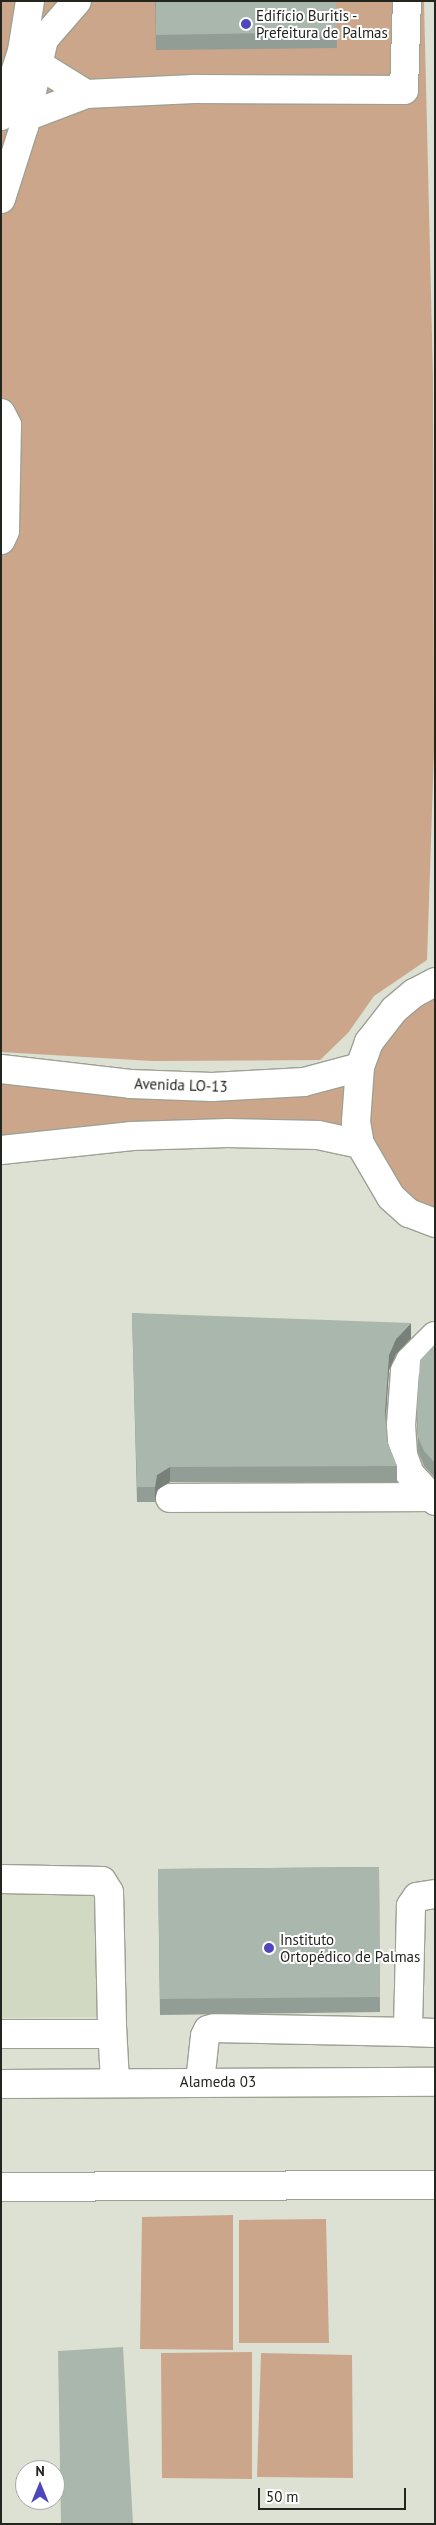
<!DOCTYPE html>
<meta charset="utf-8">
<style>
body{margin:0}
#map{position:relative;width:436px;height:2525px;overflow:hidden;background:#dde1d3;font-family:"PT Sans",sans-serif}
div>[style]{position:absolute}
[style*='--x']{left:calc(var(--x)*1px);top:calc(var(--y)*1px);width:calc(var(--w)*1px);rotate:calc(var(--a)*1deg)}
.built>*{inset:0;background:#d2d9c3}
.green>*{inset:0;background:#cba68b}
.roads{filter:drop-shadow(1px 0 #9da193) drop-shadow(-1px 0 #9da193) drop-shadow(0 1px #9da193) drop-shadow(0 -1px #9da193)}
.minor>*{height:28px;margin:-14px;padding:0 14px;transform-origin:14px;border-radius:14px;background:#fff}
.wall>*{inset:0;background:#929d95}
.shaded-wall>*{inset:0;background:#778079}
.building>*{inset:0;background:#aab7ad}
.dots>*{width:14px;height:14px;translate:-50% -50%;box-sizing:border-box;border:2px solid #fff;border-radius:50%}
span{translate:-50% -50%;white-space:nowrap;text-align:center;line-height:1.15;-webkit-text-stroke:4px #fff;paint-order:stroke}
.poi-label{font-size:15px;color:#23251f}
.left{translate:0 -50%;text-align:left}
.street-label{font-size:15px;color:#23251f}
.frame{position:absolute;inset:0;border:2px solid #23251f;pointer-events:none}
.north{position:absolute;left:15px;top:2460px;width:50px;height:50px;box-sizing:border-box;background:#fff;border:1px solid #a7a8a5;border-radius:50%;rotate:0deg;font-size:14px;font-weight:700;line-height:20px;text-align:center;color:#23251f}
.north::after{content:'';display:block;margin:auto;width:18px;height:22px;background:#5047be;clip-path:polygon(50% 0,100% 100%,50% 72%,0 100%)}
.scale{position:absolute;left:258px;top:2488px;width:148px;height:22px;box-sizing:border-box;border:2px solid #23251f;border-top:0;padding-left:6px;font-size:15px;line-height:18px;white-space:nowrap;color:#23251f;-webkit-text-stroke:4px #fff;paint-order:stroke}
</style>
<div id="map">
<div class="built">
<div style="clip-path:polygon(1px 1885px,99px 1886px,101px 2017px,1px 2018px)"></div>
</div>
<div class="green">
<div style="clip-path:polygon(1px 1px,424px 1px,433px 378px,434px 752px,427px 960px,374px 996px,348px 1033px,320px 1060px,152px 1061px,1px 1052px)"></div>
<div style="clip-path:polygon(435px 983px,435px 1219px,379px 1180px,360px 1144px,1px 1150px,1px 1070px,165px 1091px,360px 1067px)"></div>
<div style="clip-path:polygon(233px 2215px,233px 2350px,140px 2349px,142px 2217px)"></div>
<div style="clip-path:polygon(326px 2219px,329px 2343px,239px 2343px,239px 2220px)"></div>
<div style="clip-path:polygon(252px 2352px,252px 2479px,162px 2478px,161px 2353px)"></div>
<div style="clip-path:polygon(261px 2353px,352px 2355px,353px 2478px,257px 2477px)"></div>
</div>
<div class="roads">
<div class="minor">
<div style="--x:23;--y:55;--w:74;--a:31.8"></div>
<div style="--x:1;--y:116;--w:68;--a:-72.1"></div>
<div style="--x:22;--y:51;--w:51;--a:-80.9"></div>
<div style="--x:26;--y:117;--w:64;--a:-21"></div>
<div style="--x:86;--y:94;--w:108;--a:-2.7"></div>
<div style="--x:194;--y:89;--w:210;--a:0.3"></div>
<div style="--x:404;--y:90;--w:89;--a:-88.1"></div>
<div style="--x:1;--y:199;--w:76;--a:-72.3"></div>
<div style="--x:24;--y:127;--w:90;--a:-77.2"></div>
<div style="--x:44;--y:39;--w:50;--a:-49"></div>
<div style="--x:1;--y:413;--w:13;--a:63"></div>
<div style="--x:7;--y:425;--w:106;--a:91.1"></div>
<div style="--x:5;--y:531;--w:10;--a:114"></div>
<div style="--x:435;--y:982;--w:24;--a:152"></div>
<div style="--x:414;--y:993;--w:26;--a:140"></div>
<div style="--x:394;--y:1010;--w:41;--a:128"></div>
<div style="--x:369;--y:1042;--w:27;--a:110"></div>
<div style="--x:360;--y:1067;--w:55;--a:94.2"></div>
<div style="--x:356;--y:1122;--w:22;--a:80"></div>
<div style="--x:360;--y:1144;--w:61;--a:59.7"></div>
<div style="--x:391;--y:1197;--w:24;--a:42"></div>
<div style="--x:409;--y:1213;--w:28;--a:21"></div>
<div style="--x:1;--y:1069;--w:130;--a:6.6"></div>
<div style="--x:130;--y:1084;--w:82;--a:2.1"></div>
<div style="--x:212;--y:1087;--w:92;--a:-3.1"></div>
<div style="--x:304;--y:1082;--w:58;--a:-15"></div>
<div style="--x:1;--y:1150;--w:132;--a:-6.1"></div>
<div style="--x:132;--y:1136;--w:96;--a:-1.8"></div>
<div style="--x:228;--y:1133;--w:90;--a:1.3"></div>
<div style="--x:318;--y:1135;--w:43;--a:12.1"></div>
<div style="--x:435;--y:1336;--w:35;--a:135"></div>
<div style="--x:410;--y:1361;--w:11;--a:117"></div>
<div style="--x:405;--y:1371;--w:54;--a:94.2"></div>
<div style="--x:401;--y:1425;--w:30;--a:86"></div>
<div style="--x:403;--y:1455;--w:20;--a:70"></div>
<div style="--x:410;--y:1474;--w:37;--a:47"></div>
<div style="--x:170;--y:1498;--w:259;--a:-0.2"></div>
<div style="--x:1;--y:1879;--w:101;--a:1.1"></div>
<div style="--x:102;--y:1881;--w:13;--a:58"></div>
<div style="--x:109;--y:1892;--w:134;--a:88.7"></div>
<div style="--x:112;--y:2026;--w:11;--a:131"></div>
<div style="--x:105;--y:2034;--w:104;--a:180"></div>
<div style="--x:435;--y:1894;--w:18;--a:171"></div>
<div style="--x:417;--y:1897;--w:11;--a:124"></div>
<div style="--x:411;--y:1906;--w:126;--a:91.4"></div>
<div style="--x:408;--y:2032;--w:27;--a:2"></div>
<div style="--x:112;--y:2026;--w:56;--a:86.9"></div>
<div style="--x:200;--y:2082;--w:46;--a:-83.8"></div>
<div style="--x:205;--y:2036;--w:7;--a:-63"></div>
<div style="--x:208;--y:2030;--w:7;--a:-16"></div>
<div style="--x:215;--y:2028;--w:193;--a:1.2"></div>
<div style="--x:1;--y:2084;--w:434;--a:-0.3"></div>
<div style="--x:1;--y:2187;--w:434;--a:-0.3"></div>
</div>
</div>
<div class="wall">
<div style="clip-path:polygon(155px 1px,336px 1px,337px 48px,156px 50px)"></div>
<div style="clip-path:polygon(132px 1313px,411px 1338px,396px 1354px,389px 1370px,386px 1419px,387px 1441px,397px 1466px,397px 1482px,170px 1482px,157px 1490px,155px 1502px,137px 1502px)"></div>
<div style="clip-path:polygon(435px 1344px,435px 1478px,424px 1466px,418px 1452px,417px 1425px,417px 1410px)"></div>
<div style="clip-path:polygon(379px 1867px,380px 2012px,160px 2015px,158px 1869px)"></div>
</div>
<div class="shaded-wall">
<div style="clip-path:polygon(411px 1323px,411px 1338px,396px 1354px,389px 1370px,385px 1426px,385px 1411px,389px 1355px,396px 1339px)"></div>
<div style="clip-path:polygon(170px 1467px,170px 1482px,157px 1490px,155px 1502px,155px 1487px,157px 1475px)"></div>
</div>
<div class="building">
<div style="clip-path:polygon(156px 1px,336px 1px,337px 32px,156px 35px)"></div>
<div style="clip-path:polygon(132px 1313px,411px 1323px,396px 1339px,389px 1355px,385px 1411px,387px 1441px,397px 1466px,170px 1467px,157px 1475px,155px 1487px,137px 1487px)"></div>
<div style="clip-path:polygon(435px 1344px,435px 1463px,424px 1451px,418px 1437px,417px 1410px,420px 1360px)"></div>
<div style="clip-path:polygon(379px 1867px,380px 1997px,160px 1999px,158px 1869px)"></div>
<div style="clip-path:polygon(123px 2347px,133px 2524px,61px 2524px,58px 2351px)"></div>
</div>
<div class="dots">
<div style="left:246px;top:24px;background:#5047be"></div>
<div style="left:269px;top:1948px;background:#5047be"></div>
</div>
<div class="poi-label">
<span class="left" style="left:256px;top:24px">Edifício Buritis -<br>Prefeitura de Palmas</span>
<span class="left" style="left:280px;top:1948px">Instituto<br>Ortopédico de Palmas</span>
</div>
<div class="street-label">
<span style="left:181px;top:1085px;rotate:2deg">Avenida LO-13</span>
<span style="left:218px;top:2082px">Alameda 03</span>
</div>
<div class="frame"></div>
<div class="north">N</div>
<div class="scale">50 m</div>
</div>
